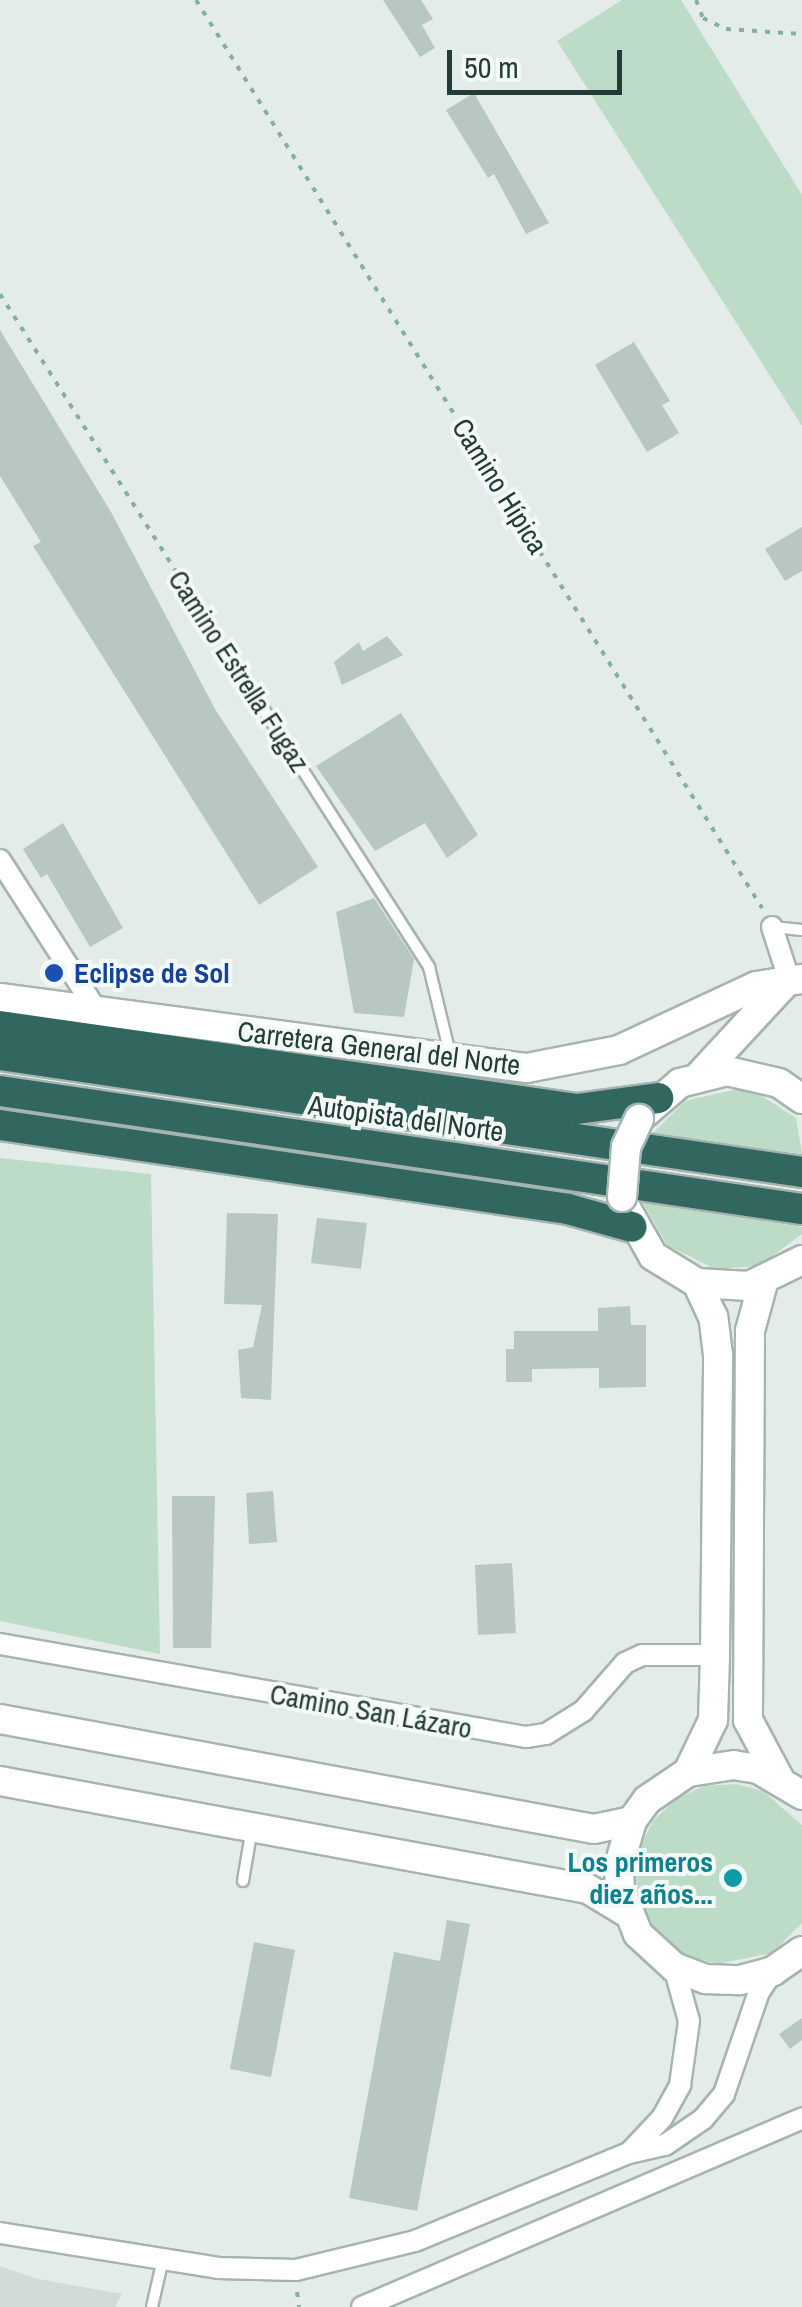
<!DOCTYPE html>
<meta charset="utf-8">
<style>
body{margin:0}
#map{position:relative;width:802px;height:2307px;overflow:hidden;background:#e3ece9;font-family:"Archivo Narrow",sans-serif}
div>[style]{position:absolute}
[style*='--x']{left:calc(var(--x)*1px);top:calc(var(--y)*1px);width:calc(var(--w)*1px);rotate:calc(var(--a)*1deg)}
.built>*{inset:0;background:#d1dcd8}
.green>*{inset:0;background:#bddcc7}
.building>*{inset:0;background:#b8c7c2}
.path>*{height:4px;margin-top:-2px;transform-origin:0;background:repeating-linear-gradient(90deg,#85aea4 0 5px,transparent 0 13px)}
.roads{filter:drop-shadow(2px 0 #a6b4b0) drop-shadow(-2px 0 #a6b4b0) drop-shadow(0 2px #a6b4b0) drop-shadow(0 -2px #a6b4b0)}
.lane>*{height:10px;margin:-5px;padding:0 5px;transform-origin:5px;border-radius:5px;background:#fff}
.street>*{height:20px;margin:-10px;padding:0 10px;transform-origin:10px;border-radius:10px;background:#fff}
.secondary>*{height:28px;margin:-14px;padding:0 14px;transform-origin:14px;border-radius:14px;background:#fff}
.highway>*{height:30px;margin:-15px;padding:0 15px;transform-origin:15px;border-radius:15px;background:#31675f}
.bridges{filter:drop-shadow(2px 0 #a2b7b1) drop-shadow(-2px 0 #a2b7b1) drop-shadow(0 2px #a2b7b1) drop-shadow(0 -2px #a2b7b1)}
.secondary-bridge>*{height:28px;margin:-14px;padding:0 14px;transform-origin:14px;border-radius:14px;background:#fff}
.dots>*{width:28px;height:28px;translate:-50% -50%;box-sizing:border-box;border:5px solid #f3f9f6;border-radius:50%}
span{translate:-50% -50%;white-space:nowrap;text-align:center;line-height:1.15;-webkit-text-stroke:8px #f3f9f6;paint-order:stroke}
.street-label{font-size:28px;color:#243c37}
.transit-label{font-size:28px;color:#164399;font-weight:700}
.left{translate:0 -50%;text-align:left}
.culture-label{font-size:28px;color:#0d838f;font-weight:700}
.right{translate:-100% -50%;text-align:right}
.scale{position:absolute;left:447px;top:50px;width:175px;height:45px;box-sizing:border-box;border:5px solid #243c37;border-top:0;padding-left:12px;font-size:30px;line-height:35px;white-space:nowrap;color:#243c37;-webkit-text-stroke:8px #f3f9f6;paint-order:stroke}
</style>
<div id="map">
<div class="built">
<div style="clip-path:polygon(0 2266px,38px 2279px,122px 2294px,115px 2307px,0 2307px)"></div>
</div>
<div class="green">
<div style="clip-path:polygon(622px 0,681px 0,802px 195px,802px 426px,557px 41px)"></div>
<div style="clip-path:polygon(737px 1089px,759px 1094px,796px 1118px,802px 1154px,653px 1133px,685px 1101px)"></div>
<div style="clip-path:polygon(0 1158px,151px 1174px,160px 1654px,0 1621px)"></div>
<div style="clip-path:polygon(643px 1203px,802px 1227px,802px 1234px,759px 1266px,715px 1269px,667px 1245px)"></div>
<div style="clip-path:polygon(736px 1784px,763px 1791px,802px 1825px,802px 1923px,772px 1953px,717px 1964px,686px 1955px,661px 1937px,643px 1911px,636px 1880px,639px 1849px,653px 1821px,676px 1799px,704px 1786px)"></div>
</div>
<div class="building">
<div style="clip-path:polygon(383px 0,421px 0,433px 19px,422px 25px,435px 48px,420px 57px)"></div>
<div style="clip-path:polygon(474px 93px,549px 223px,526px 234px,494px 174px,488px 178px,446px 110px)"></div>
<div style="clip-path:polygon(0 330px,111px 512px,215px 709px,318px 867px,259px 905px,33px 546px,41px 542px,0 476px)"></div>
<div style="clip-path:polygon(634px 342px,670px 401px,662px 405px,679px 433px,647px 452px,595px 365px)"></div>
<div style="clip-path:polygon(802px 527px,802px 571px,785px 581px,765px 549px)"></div>
<div style="clip-path:polygon(387px 636px,403px 655px,342px 685px,334px 662px,359px 642px,363px 651px)"></div>
<div style="clip-path:polygon(401px 713px,478px 835px,447px 858px,425px 823px,375px 851px,316px 766px)"></div>
<div style="clip-path:polygon(63px 823px,123px 928px,90px 947px,47px 874px,41px 878px,23px 849px)"></div>
<div style="clip-path:polygon(374px 898px,414px 959px,404px 1017px,354px 1013px,336px 912px)"></div>
<div style="clip-path:polygon(227px 1213px,278px 1214px,271px 1400px,241px 1398px,238px 1350px,253px 1347px,262px 1305px,224px 1304px)"></div>
<div style="clip-path:polygon(317px 1218px,367px 1223px,361px 1269px,311px 1263px)"></div>
<div style="clip-path:polygon(630px 1306px,631px 1325px,646px 1325px,646px 1387px,599px 1388px,599px 1368px,532px 1369px,532px 1382px,506px 1382px,506px 1349px,514px 1349px,514px 1331px,598px 1331px,598px 1308px)"></div>
<div style="clip-path:polygon(273px 1491px,277px 1542px,249px 1544px,246px 1493px)"></div>
<div style="clip-path:polygon(172px 1496px,215px 1496px,211px 1648px,173px 1648px)"></div>
<div style="clip-path:polygon(512px 1563px,516px 1633px,478px 1635px,475px 1565px)"></div>
<div style="clip-path:polygon(447px 1920px,470px 1924px,417px 2211px,349px 2198px,394px 1952px,440px 1961px)"></div>
<div style="clip-path:polygon(254px 1942px,295px 1950px,271px 2077px,230px 2069px)"></div>
<div style="clip-path:polygon(802px 2018px,802px 2040px,790px 2049px,779px 2034px)"></div>
</div>
<div class="path">
<div style="--x:196;--y:0;--w:1070;--a:58.06"></div>
<div style="--x:696;--y:0;--w:19;--a:69"></div>
<div style="--x:703;--y:18;--w:25;--a:26"></div>
<div style="--x:726;--y:29;--w:76;--a:3.8"></div>
<div style="--x:0;--y:294;--w:469;--a:57.6"></div>
<div style="--x:297;--y:2292;--w:15;--a:82"></div>
</div>
<div class="roads">
<div class="lane">
<div style="--x:259;--y:702;--w:315;--a:57.3"></div>
<div style="--x:429;--y:967;--w:89;--a:76.4"></div>
<div style="--x:773;--y:927;--w:29;--a:6"></div>
<div style="--x:243;--y:1881;--w:54;--a:-80.4"></div>
<div style="--x:152;--y:2307;--w:49;--a:-77.1"></div>
</div>
<div class="street">
<div style="--x:0;--y:860;--w:179;--a:57.3"></div>
<div style="--x:772;--y:927;--w:55;--a:71.9"></div>
<div style="--x:0;--y:1644;--w:534;--a:10.03"></div>
<div style="--x:526;--y:1737;--w:20;--a:-9"></div>
<div style="--x:546;--y:1734;--w:44;--a:-31.9"></div>
<div style="--x:583;--y:1711;--w:64;--a:-48.8"></div>
<div style="--x:625;--y:1663;--w:19;--a:-25"></div>
<div style="--x:642;--y:1655;--w:73;--a:0"></div>
<div style="--x:629;--y:2153;--w:48;--a:-46.7"></div>
<div style="--x:662;--y:2118;--w:38;--a:-61"></div>
<div style="--x:680;--y:2085;--w:65;--a:-82"></div>
<div style="--x:689;--y:2021;--w:56;--a:-105.5"></div>
<div style="--x:0;--y:2233;--w:221;--a:9.1"></div>
<div style="--x:218;--y:2268;--w:78;--a:1.5"></div>
<div style="--x:296;--y:2270;--w:122;--a:-13.7"></div>
<div style="--x:415;--y:2241;--w:231;--a:-22.4"></div>
<div style="--x:629;--y:2153;--w:37;--a:-13"></div>
<div style="--x:665;--y:2145;--w:46;--a:-34.4"></div>
<div style="--x:703;--y:2119;--w:33;--a:-50"></div>
<div style="--x:724;--y:2094;--w:108;--a:-71.1"></div>
<div style="--x:759;--y:1992;--w:25;--a:-56"></div>
<div style="--x:362;--y:2307;--w:479;--a:-23.2"></div>
</div>
<div class="secondary">
<div style="--x:0;--y:998;--w:532;--a:7.57"></div>
<div style="--x:527;--y:1068;--w:94;--a:-11.1"></div>
<div style="--x:619;--y:1050;--w:151;--a:-25"></div>
<div style="--x:756;--y:986;--w:47;--a:-8.7"></div>
<div style="--x:700;--y:1075;--w:131;--a:-47.2"></div>
<div style="--x:644;--y:1114;--w:48;--a:-40.7"></div>
<div style="--x:680;--y:1083;--w:49;--a:-14.3"></div>
<div style="--x:727;--y:1071;--w:53;--a:13"></div>
<div style="--x:779;--y:1083;--w:28;--a:35"></div>
<div style="--x:626;--y:1208;--w:55;--a:60.6"></div>
<div style="--x:653;--y:1256;--w:52;--a:31.5"></div>
<div style="--x:697;--y:1283;--w:52;--a:3.3"></div>
<div style="--x:749;--y:1286;--w:59;--a:-26.1"></div>
<div style="--x:763;--y:1283;--w:50;--a:105.2"></div>
<div style="--x:750;--y:1331;--w:389;--a:90.3"></div>
<div style="--x:748;--y:1720;--w:66;--a:61.9"></div>
<div style="--x:0;--y:1719;--w:604;--a:10.49"></div>
<div style="--x:594;--y:1829;--w:39;--a:-12"></div>
<div style="--x:688;--y:1772;--w:58;--a:-64.3"></div>
<div style="--x:713;--y:1720;--w:65;--a:-88.2"></div>
<div style="--x:715;--y:1655;--w:300;--a:-89.4"></div>
<div style="--x:718;--y:1355;--w:38;--a:-97"></div>
<div style="--x:713;--y:1317;--w:38;--a:-115"></div>
<div style="--x:0;--y:1781;--w:598;--a:10.41"></div>
<div style="--x:588;--y:1889;--w:44;--a:31.2"></div>
<div style="--x:802;--y:1795;--w:51;--a:-149.4"></div>
<div style="--x:758;--y:1769;--w:24;--a:-171"></div>
<div style="--x:734;--y:1765;--w:47;--a:171.3"></div>
<div style="--x:688;--y:1772;--w:50;--a:145.7"></div>
<div style="--x:647;--y:1800;--w:26;--a:126"></div>
<div style="--x:632;--y:1821;--w:46;--a:106.5"></div>
<div style="--x:619;--y:1865;--w:24;--a:88"></div>
<div style="--x:620;--y:1889;--w:48;--a:68.2"></div>
<div style="--x:638;--y:1934;--w:49;--a:42.5"></div>
<div style="--x:674;--y:1967;--w:34;--a:21"></div>
<div style="--x:706;--y:1979;--w:34;--a:2"></div>
<div style="--x:740;--y:1980;--w:34;--a:-15"></div>
<div style="--x:773;--y:1971;--w:35;--a:-35"></div>
</div>
<div class="highway">
<div style="--x:0;--y:1026;--w:583;--a:8.19"></div>
<div style="--x:577;--y:1109;--w:82;--a:-7.7"></div>
<div style="--x:0;--y:1055;--w:810;--a:8.3"></div>
<div style="--x:0;--y:1091;--w:811;--a:8.37"></div>
<div style="--x:0;--y:1125;--w:574;--a:8.41"></div>
<div style="--x:568;--y:1209;--w:66;--a:15.7"></div>
</div>
</div>
<div class="bridges">
<div class="secondary-bridge">
<div style="--x:622;--y:1197;--w:50;--a:-85.4"></div>
<div style="--x:626;--y:1147;--w:31;--a:-65"></div>
</div>
</div>
<div class="dots">
<div style="left:54px;top:973px;background:#1a4fb4"></div>
<div style="left:733px;top:1878px;background:#0f9aa8"></div>
</div>
<div class="street-label">
<span style="left:500px;top:486px;rotate:58deg">Camino Hípica</span>
<span style="left:239px;top:671px;rotate:57deg">Camino Estrella Fugaz</span>
<span style="left:379px;top:1048px;rotate:7deg">Carretera General del Norte</span>
<span style="left:406px;top:1118px;rotate:8deg">Autopista del Norte</span>
<span style="left:371px;top:1711px;rotate:10deg">Camino San Lázaro</span>
</div>
<div class="transit-label">
<span class="left" style="left:74px;top:973px">Eclipse de Sol</span>
</div>
<div class="culture-label">
<span class="right" style="left:713px;top:1878px">Los primeros<br>diez años...</span>
</div>
<div class="scale">50 m</div>
</div>
